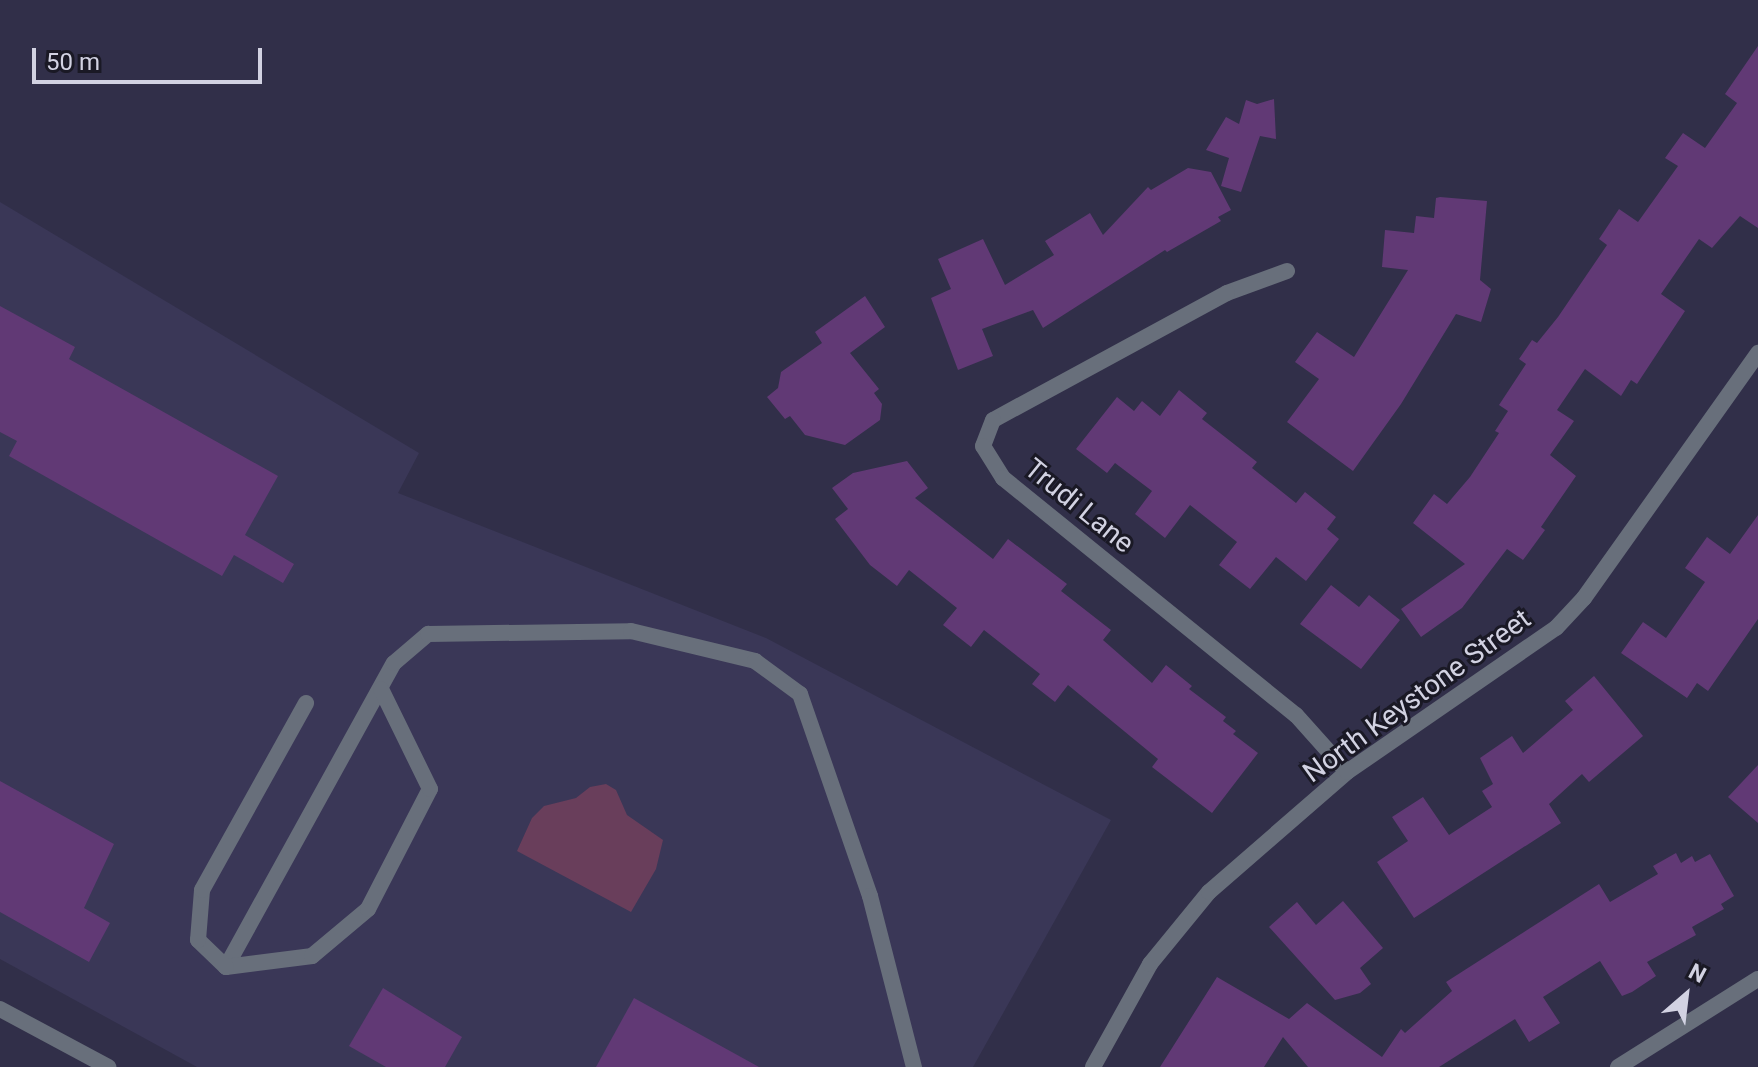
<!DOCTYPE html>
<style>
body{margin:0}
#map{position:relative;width:1758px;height:1067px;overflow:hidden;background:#312f49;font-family:Roboto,sans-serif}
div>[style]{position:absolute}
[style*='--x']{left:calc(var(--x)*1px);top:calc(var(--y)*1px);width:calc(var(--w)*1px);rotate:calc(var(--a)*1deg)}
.built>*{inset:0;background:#3a3757}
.green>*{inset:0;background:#693e5b}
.building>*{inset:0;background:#613975}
.service>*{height:16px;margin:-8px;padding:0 8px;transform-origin:8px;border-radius:8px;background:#686f7b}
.minor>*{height:16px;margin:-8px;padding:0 8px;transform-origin:8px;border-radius:8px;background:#686f7b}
.tertiary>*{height:16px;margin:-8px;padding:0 8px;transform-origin:8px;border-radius:8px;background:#686f7b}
span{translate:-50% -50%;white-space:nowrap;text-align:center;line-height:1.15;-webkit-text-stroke:6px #1a1925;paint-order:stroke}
.street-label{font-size:28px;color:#d2d2e2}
.north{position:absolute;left:1646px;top:955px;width:80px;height:80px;-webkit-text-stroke:6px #1a1925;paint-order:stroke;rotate:28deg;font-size:22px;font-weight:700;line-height:32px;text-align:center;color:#d2d2e2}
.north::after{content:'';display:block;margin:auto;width:28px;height:36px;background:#d2d2e2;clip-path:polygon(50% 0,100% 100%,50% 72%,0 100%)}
.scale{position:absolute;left:32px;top:48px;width:230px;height:36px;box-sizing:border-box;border:4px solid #d2d2e2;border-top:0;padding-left:10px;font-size:24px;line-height:28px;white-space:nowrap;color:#d2d2e2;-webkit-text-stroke:6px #1a1925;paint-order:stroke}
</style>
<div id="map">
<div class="built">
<div style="clip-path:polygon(0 202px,419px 453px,398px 493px,766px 638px,1111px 820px,973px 1067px,197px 1067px,0 959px)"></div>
</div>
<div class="green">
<div style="clip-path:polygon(606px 784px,616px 790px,627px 815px,663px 840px,656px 869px,631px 912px,517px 851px,532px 818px,544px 806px,576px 798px,590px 787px)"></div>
</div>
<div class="building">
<div style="clip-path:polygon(1758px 46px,1758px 228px,1740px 216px,1712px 248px,1699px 239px,1661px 294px,1685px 311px,1637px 384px,1631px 380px,1621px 396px,1585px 369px,1557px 410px,1574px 421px,1550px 455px,1576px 476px,1541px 527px,1545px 530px,1523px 560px,1507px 549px,1462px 608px,1421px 637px,1401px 609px,1465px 564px,1413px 523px,1434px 494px,1447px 504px,1470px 477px,1499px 433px,1495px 431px,1508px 411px,1499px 405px,1526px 364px,1519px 359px,1532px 340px,1537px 343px,1558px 317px,1607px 245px,1599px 239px,1619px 209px,1638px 222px,1678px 166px,1665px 158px,1683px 133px,1705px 148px,1737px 103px,1725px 94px)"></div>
<div style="clip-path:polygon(1274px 99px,1276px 139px,1260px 136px,1241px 192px,1221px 186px,1229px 158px,1206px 150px,1226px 117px,1239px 124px,1246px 100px,1257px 104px)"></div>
<div style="clip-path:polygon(1188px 168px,1211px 172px,1231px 210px,1218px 217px,1221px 221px,1167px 252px,1165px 250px,1043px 328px,1033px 310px,982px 329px,993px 356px,958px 370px,931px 298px,951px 289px,938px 259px,983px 239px,1005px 285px,1054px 255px,1045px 241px,1090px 213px,1103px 235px,1148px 187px,1151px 190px)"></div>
<div style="clip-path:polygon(1440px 197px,1487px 201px,1480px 280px,1491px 289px,1481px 322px,1456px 314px,1401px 404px,1353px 471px,1287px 422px,1319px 379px,1295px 362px,1317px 332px,1354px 357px,1408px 270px,1382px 267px,1385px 230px,1414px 233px,1416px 216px,1434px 218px,1436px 198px)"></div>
<div style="clip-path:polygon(865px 296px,885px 327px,850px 353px,879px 389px,874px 393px,882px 404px,880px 420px,845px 445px,805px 435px,790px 416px,785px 419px,767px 397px,778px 388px,781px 372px,822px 343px,815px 332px)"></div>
<div style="clip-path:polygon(0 306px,75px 347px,69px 359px,278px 476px,245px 535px,294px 564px,283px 583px,234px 555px,222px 576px,9px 456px,17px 441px,0 432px)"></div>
<div style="clip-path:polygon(1179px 390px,1207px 413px,1202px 419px,1257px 462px,1252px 468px,1296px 503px,1305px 492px,1336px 517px,1327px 529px,1339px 539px,1306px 581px,1276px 557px,1250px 589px,1219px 565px,1237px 542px,1190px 505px,1165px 538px,1135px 514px,1152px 491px,1115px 463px,1107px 473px,1076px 449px,1117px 397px,1134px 411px,1142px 401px,1160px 416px)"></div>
<div style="clip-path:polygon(907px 461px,928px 488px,915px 498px,993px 559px,1008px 539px,1067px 584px,1061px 591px,1111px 630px,1103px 640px,1152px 683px,1166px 665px,1192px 686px,1189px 689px,1226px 717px,1223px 721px,1236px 731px,1233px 734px,1258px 753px,1212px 813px,1152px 767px,1158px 759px,1068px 685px,1055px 702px,1032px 684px,1040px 674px,984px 630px,971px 647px,943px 625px,957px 608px,909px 570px,897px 586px,870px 565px,835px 519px,848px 509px,832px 488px,853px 473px)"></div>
<div style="clip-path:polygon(1758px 515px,1758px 619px,1708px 691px,1697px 683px,1687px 698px,1621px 653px,1643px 622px,1666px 638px,1705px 582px,1685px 568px,1707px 537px,1730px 554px)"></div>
<div style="clip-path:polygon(1331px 585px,1359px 607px,1369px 595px,1400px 620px,1361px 669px,1300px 624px)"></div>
<div style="clip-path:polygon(1594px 676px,1643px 736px,1589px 782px,1582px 774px,1549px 804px,1561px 823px,1414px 918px,1377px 862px,1408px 841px,1392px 817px,1423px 797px,1449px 835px,1492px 807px,1482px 791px,1493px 784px,1480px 758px,1512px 736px,1523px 753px,1573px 710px,1565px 701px)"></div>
<div style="clip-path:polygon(1758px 765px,1758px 823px,1728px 797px)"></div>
<div style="clip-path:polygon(0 781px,114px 844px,84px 908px,110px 923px,89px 962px,0 912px)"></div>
<div style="clip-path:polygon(1676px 853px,1681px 863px,1692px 856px,1695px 862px,1710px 854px,1734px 896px,1721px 904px,1724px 909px,1692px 927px,1696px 935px,1647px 962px,1656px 976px,1632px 992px,1622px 996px,1600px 961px,1543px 997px,1560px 1023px,1529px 1042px,1515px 1019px,1439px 1067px,1308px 1067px,1283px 1037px,1264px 1067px,1160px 1067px,1217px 977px,1289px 1019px,1307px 1003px,1382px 1057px,1401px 1029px,1405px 1033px,1452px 991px,1446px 982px,1599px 884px,1610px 902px,1658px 874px,1653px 866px)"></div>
<div style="clip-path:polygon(1343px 901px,1383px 948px,1360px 968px,1371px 984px,1360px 993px,1335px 1000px,1269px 927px,1297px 902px,1316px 925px)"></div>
<div style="clip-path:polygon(383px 988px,462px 1037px,445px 1067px,386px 1067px,349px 1046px)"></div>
<div style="clip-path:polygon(634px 998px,759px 1067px,596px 1067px)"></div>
</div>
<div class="service">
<div style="--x:226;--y:967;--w:347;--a:-61.1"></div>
<div style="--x:394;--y:663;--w:45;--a:-40.5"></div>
<div style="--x:428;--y:634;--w:203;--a:-0.8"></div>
<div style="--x:631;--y:631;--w:128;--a:13.6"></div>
<div style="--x:755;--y:661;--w:56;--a:36.3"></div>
<div style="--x:800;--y:694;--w:214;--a:70.9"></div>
<div style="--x:870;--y:896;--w:177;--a:75.6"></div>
<div style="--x:226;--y:967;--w:87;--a:-7.3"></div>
<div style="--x:312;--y:956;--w:73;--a:-40"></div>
<div style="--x:368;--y:909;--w:135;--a:-62.7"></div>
<div style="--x:430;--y:789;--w:111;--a:-116.1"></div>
<div style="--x:226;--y:967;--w:39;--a:-136"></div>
<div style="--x:198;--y:940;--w:50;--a:-85.4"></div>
<div style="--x:202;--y:890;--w:214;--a:-60.9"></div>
</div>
<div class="minor">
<div style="--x:1287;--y:271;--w:64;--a:159.9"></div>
<div style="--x:1227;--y:293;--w:266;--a:151.5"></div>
<div style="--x:993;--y:420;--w:28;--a:111"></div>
<div style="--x:983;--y:446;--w:38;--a:58"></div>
<div style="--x:1003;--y:478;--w:377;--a:39"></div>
<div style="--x:1296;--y:715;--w:76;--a:48.2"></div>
<div style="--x:1093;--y:1067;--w:118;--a:-61"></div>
<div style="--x:1150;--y:964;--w:93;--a:-50.7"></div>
<div style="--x:1209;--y:892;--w:183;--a:-41"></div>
<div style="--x:1347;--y:772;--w:254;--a:-34.6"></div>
<div style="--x:1556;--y:628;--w:41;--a:-47"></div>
<div style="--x:1584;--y:598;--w:301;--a:-54.6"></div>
<div style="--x:1618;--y:1067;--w:165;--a:-32.2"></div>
</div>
<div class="tertiary">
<div style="--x:0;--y:1009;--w:123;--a:28.2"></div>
</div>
<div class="street-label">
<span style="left:1079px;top:506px;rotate:39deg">Trudi Lane</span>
<span style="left:1417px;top:696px;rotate:-36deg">North Keystone Street</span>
</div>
<div class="north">N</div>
<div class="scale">50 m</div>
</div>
